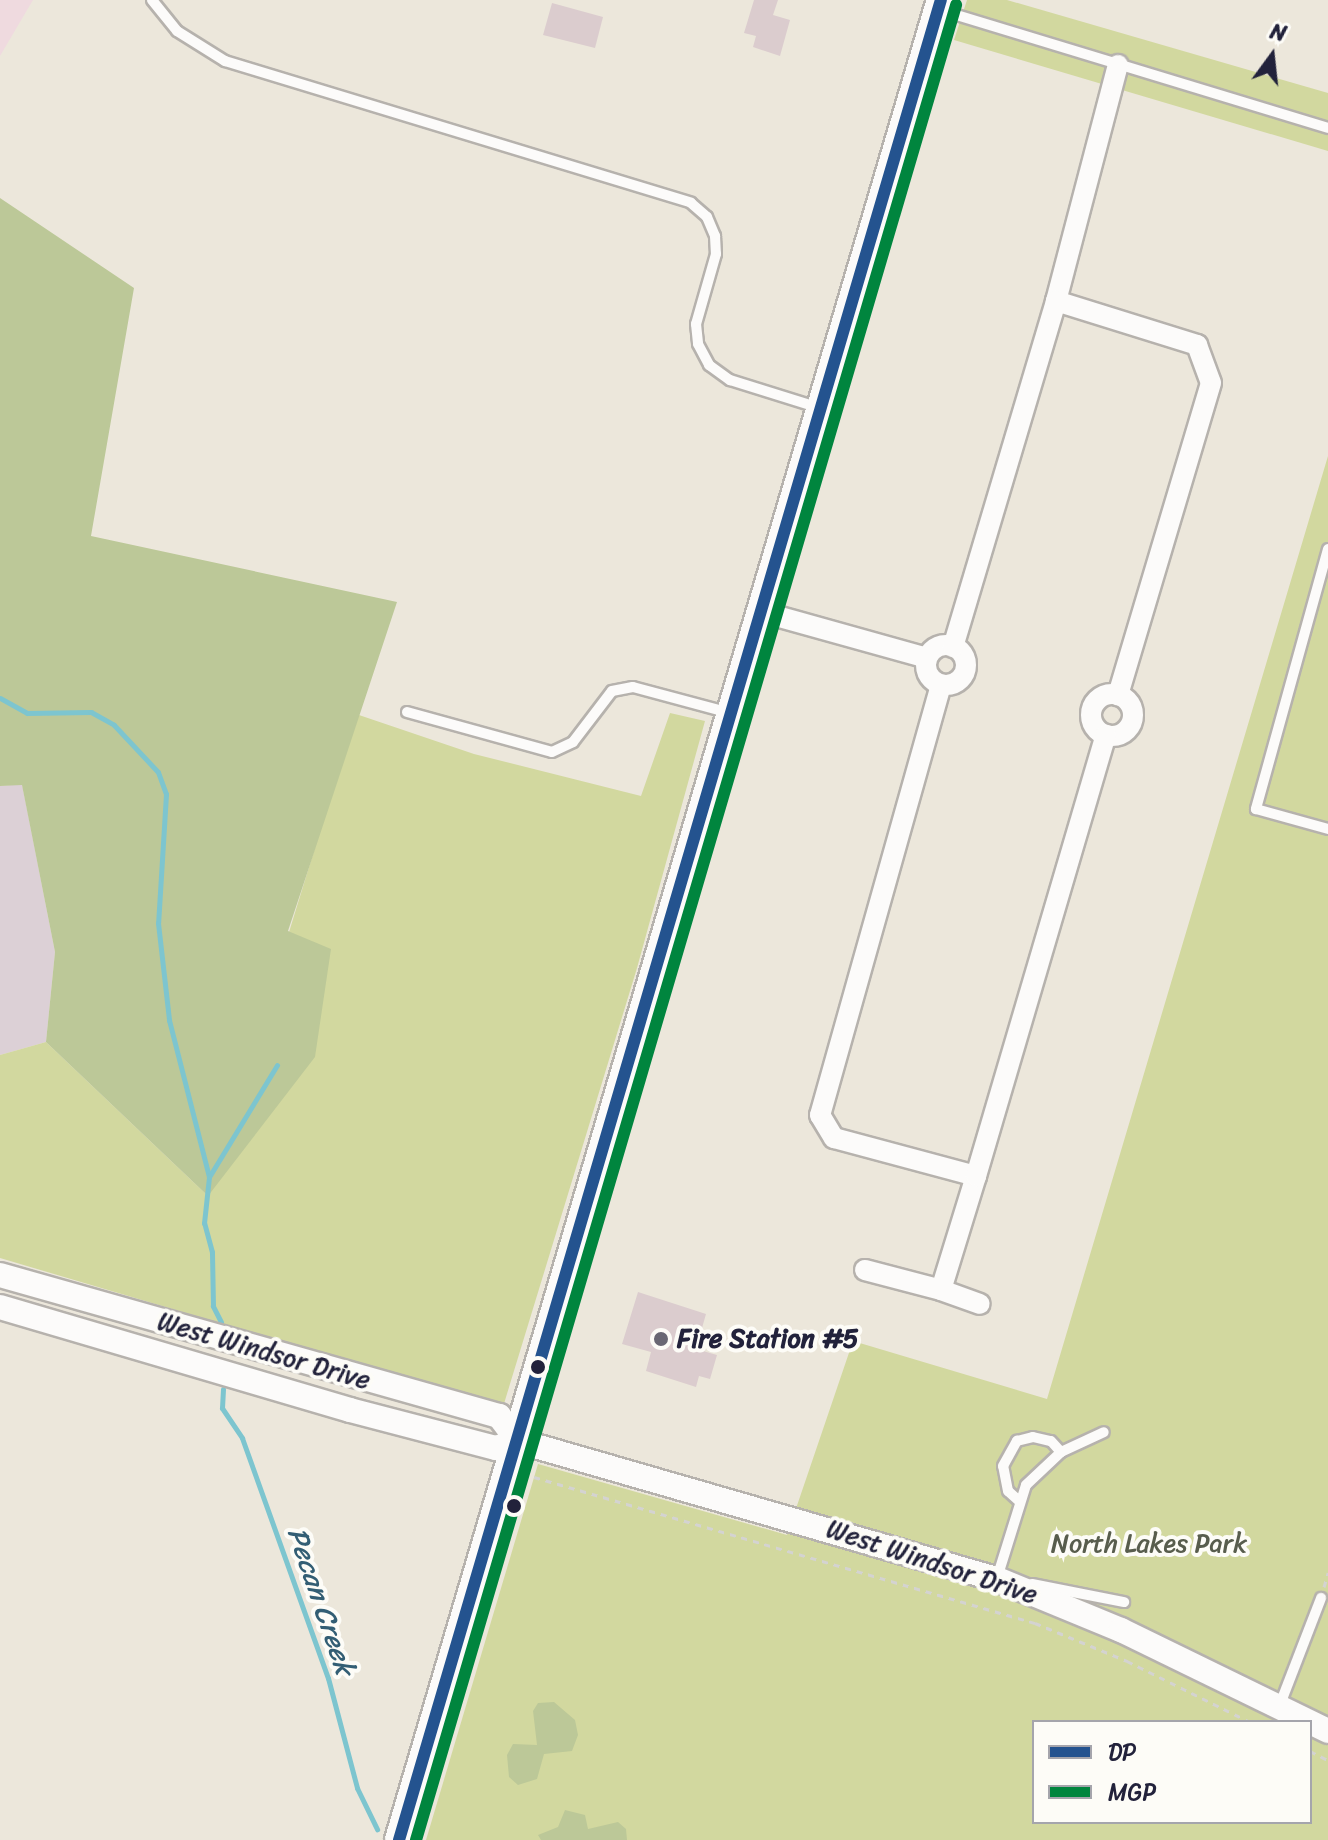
<!DOCTYPE html>
<style>
body{margin:0}
#map{position:relative;width:1328px;height:1840px;overflow:hidden;background:#ece7db;font-family:Sriracha,sans-serif}
div>[style]{position:absolute}
[style*='--x']{left:calc(var(--x)*1px);top:calc(var(--y)*1px);width:calc(var(--w)*1px);rotate:calc(var(--a)*1deg)}
.built>*{inset:0;background:#efdadf}
.industrial>*{inset:0;background:#dcd0d6}
.green>*{inset:0;background:#d2d89f}
.forest>*{inset:0;background:#bcc898}
.stream>*{height:5px;margin:-2.5px;padding:0 2.5px;transform-origin:2.5px;border-radius:2.5px;background:#7dc5cf}
.building>*{inset:0;background:#dbccce}
.path>*{height:3px;margin-top:-1.5px;transform-origin:0;background:repeating-linear-gradient(90deg,#d4d3d1 0 6px,transparent 0 12px)}
.roads{filter:drop-shadow(2px 0 #b6b2ad) drop-shadow(-2px 0 #b6b2ad) drop-shadow(0 2px #b6b2ad) drop-shadow(0 -2px #b6b2ad)}
.service>*{height:10px;margin:-5px;padding:0 5px;transform-origin:5px;border-radius:5px;background:#fcfbfa}
.minor>*{height:20px;margin:-10px;padding:0 10px;transform-origin:10px;border-radius:10px;background:#fcfbfa}
.minor>.ring{margin:-10px;padding:0;box-sizing:content-box;background:none;border:20px solid #fcfbfa;border-radius:50%}
.tertiary>*{height:24px;margin:-12px;padding:0 12px;transform-origin:12px;border-radius:12px;background:#fcfbfa}
.secondary>*{height:28px;margin:-14px;padding:0 14px;transform-origin:14px;border-radius:14px;background:#fcfbfa}
.bus-1>*{height:12px;margin:-6px;padding:0 6px;transform-origin:6px;border-radius:6px;background:#24538f}
.bus-2>*{height:12px;margin:-6px;padding:0 6px;transform-origin:6px;border-radius:6px;background:#00853e}
.dots>*{width:22px;height:22px;translate:-50% -50%;box-sizing:border-box;border:4px solid #fdfcf7;border-radius:50%}
span{translate:-50% -50%;white-space:nowrap;text-align:center;line-height:1.15;-webkit-text-stroke:8px #fdfcf7;paint-order:stroke}
.poi-label{font-size:26px;color:#22223b;font-weight:700}
.left{translate:0 -50%;text-align:left}
.street-label{font-size:26px;color:#22223b}
.park-label{font-size:26px;color:#585d4d}
.water-label{font-size:28px;color:#335e74;font-style:italic}
.legend{position:absolute;left:1032px;top:1720px;width:280px;height:104px;box-sizing:border-box;background:#fdfcf7;border:2px solid #a5a5ac;margin:0;padding:10px 14px;list-style:none;font-size:24px;color:#22223b}
.legend li{display:flex;align-items:center;gap:16px;height:40px}
.legend b{width:40px;border:2px solid #a5a5ac}
.north{position:absolute;left:1232px;top:16px;width:80px;height:80px;-webkit-text-stroke:6px #fdfcf7;paint-order:stroke;rotate:15deg;font-size:22px;font-weight:700;line-height:32px;text-align:center;color:#22223b}
.north::after{content:'';display:block;margin:auto;width:28px;height:36px;background:#22223b;clip-path:polygon(50% 0,100% 100%,50% 72%,0 100%)}
</style>
<div id="map">
<div class="built">
<div style="clip-path:polygon(0 0,33px 0,0 56px)"></div>
</div>
<div class="industrial">
<div style="clip-path:polygon(22px 784px,55px 952px,46px 1042px,0 1055px,0 786px)"></div>
</div>
<div class="green">
<div style="clip-path:polygon(967px 0,1007px 0,1328px 93px,1328px 151px,954px 40px)"></div>
<div style="clip-path:polygon(evenodd,1328px 456px,1328px 1840px,426px 1840px,538px 1464px,787px 1535px,853px 1341px,1047px 1399px,1328px 456px,1034px 1722px,1310px 1722px,1310px 1822px,1034px 1822px,1034px 1722px)"></div>
<div style="clip-path:polygon(670px 713px,705px 721px,637px 968px,503px 1407px,0 1258px,0 1055px,46px 1042px,208px 1196px,356px 714px,474px 754px,641px 796px)"></div>
</div>
<div class="forest">
<div style="clip-path:polygon(0 198px,134px 288px,91px 536px,397px 602px,288px 931px,331px 949px,315px 1057px,208px 1196px,46px 1042px,55px 952px,22px 785px,0 786px)"></div>
<div style="clip-path:polygon(554px 1702px,575px 1720px,578px 1735px,572px 1751px,544px 1754px,537px 1779px,518px 1785px,509px 1777px,507px 1755px,513px 1744px,537px 1745px,533px 1711px,538px 1703px)"></div>
<div style="clip-path:polygon(565px 1810px,585px 1815px,588px 1829px,618px 1822px,626px 1829px,627px 1840px,541px 1840px,538px 1835px,558px 1827px)"></div>
</div>
<div class="stream">
<div style="--x:0;--y:698;--w:31;--a:29"></div>
<div style="--x:27;--y:713;--w:64;--a:-0.9"></div>
<div style="--x:91;--y:712;--w:26;--a:29"></div>
<div style="--x:114;--y:725;--w:64;--a:46.9"></div>
<div style="--x:158;--y:772;--w:23;--a:70"></div>
<div style="--x:166;--y:794;--w:129;--a:93.5"></div>
<div style="--x:158;--y:923;--w:98;--a:83.5"></div>
<div style="--x:169;--y:1020;--w:162;--a:75.7"></div>
<div style="--x:221;--y:1322;--w:18;--a:-117"></div>
<div style="--x:213;--y:1306;--w:54;--a:-91.1"></div>
<div style="--x:212;--y:1252;--w:30;--a:-105"></div>
<div style="--x:204;--y:1223;--w:46;--a:-83.8"></div>
<div style="--x:209;--y:1177;--w:131;--a:-58.7"></div>
<div style="--x:223;--y:1389;--w:19;--a:93"></div>
<div style="--x:222;--y:1408;--w:36;--a:56"></div>
<div style="--x:242;--y:1438;--w:255;--a:70.3"></div>
<div style="--x:328;--y:1678;--w:114;--a:75.2"></div>
<div style="--x:357;--y:1788;--w:46;--a:64"></div>
</div>
<div class="building">
<div style="clip-path:polygon(754px 0,778px 0,773px 15px,790px 20px,780px 56px,753px 47px,756px 36px,744px 33px)"></div>
<div style="clip-path:polygon(552px 3px,603px 17px,595px 48px,543px 35px)"></div>
<div style="clip-path:polygon(638px 1292px,706px 1314px,696px 1349px,717px 1355px,710px 1379px,699px 1376px,696px 1387px,646px 1371px,651px 1352px,622px 1344px)"></div>
</div>
<div class="path">
<div style="--x:534;--y:1477;--w:522;--a:16.25"></div>
<div style="--x:1035;--y:1623;--w:100;--a:22.4"></div>
<div style="--x:1127;--y:1661;--w:137;--a:26.4"></div>
<div style="--x:1324;--y:1587;--w:15;--a:-74"></div>
<div style="--x:1310;--y:1751;--w:20;--a:27"></div>
</div>
<div class="roads">
<div class="service">
<div style="--x:152;--y:0;--w:40;--a:51"></div>
<div style="--x:177;--y:31;--w:57;--a:32"></div>
<div style="--x:225;--y:61;--w:487;--a:16.9"></div>
<div style="--x:691;--y:203;--w:21;--a:41"></div>
<div style="--x:707;--y:217;--w:21;--a:67"></div>
<div style="--x:715;--y:236;--w:18;--a:87"></div>
<div style="--x:716;--y:254;--w:73;--a:105.9"></div>
<div style="--x:696;--y:324;--w:20;--a:84"></div>
<div style="--x:698;--y:344;--w:24;--a:62"></div>
<div style="--x:709;--y:365;--w:26;--a:36"></div>
<div style="--x:730;--y:380;--w:94;--a:17.3"></div>
<div style="--x:940;--y:10;--w:406;--a:16.9"></div>
<div style="--x:1328;--y:549;--w:270;--a:105.5"></div>
<div style="--x:1256;--y:809;--w:75;--a:15.5"></div>
<div style="--x:407;--y:712;--w:150;--a:15.4"></div>
<div style="--x:552;--y:752;--w:23;--a:-25"></div>
<div style="--x:573;--y:742;--w:64;--a:-52.6"></div>
<div style="--x:612;--y:691;--w:21;--a:-11"></div>
<div style="--x:633;--y:687;--w:100;--a:15"></div>
<div style="--x:1018;--y:1500;--w:13;--a:-138"></div>
<div style="--x:1008;--y:1491;--w:25;--a:-101"></div>
<div style="--x:1003;--y:1466;--w:29;--a:-61"></div>
<div style="--x:1017;--y:1441;--w:16;--a:-14"></div>
<div style="--x:1033;--y:1437;--w:18;--a:13"></div>
<div style="--x:1051;--y:1441;--w:15;--a:48"></div>
<div style="--x:997;--y:1578;--w:97;--a:-72.7"></div>
<div style="--x:1026;--y:1485;--w:48;--a:-43.3"></div>
<div style="--x:1061;--y:1452;--w:47;--a:-24.9"></div>
<div style="--x:1032;--y:1584;--w:94;--a:11.1"></div>
<div style="--x:1279;--y:1707;--w:117;--a:-68.9"></div>
</div>
<div class="minor">
<div style="--x:1056;--y:301;--w:244;--a:-75.3"></div>
<div style="--x:762;--y:612;--w:171;--a:15.6"></div>
<div class="ring" style="left:926px;top:645px;width:20px;height:20px"></div>
<div style="--x:953;--y:647;--w:361;--a:-73.4"></div>
<div style="--x:1056;--y:301;--w:148;--a:17.3"></div>
<div style="--x:1197;--y:345;--w:40;--a:69.8"></div>
<div style="--x:1211;--y:383;--w:326;--a:106.6"></div>
<div style="--x:941;--y:685;--w:447;--a:105.7"></div>
<div style="--x:820;--y:1115;--w:27;--a:59"></div>
<div style="--x:834;--y:1138;--w:147;--a:15"></div>
<div style="--x:976;--y:1176;--w:119;--a:107.1"></div>
<div style="--x:941;--y:1290;--w:41;--a:19.7"></div>
<div class="ring" style="left:1091px;top:694px;width:22px;height:22px"></div>
<div style="--x:976;--y:1176;--w:460;--a:-73.6"></div>
<div style="--x:865;--y:1270;--w:79;--a:14.7"></div>
</div>
<div class="tertiary">
<div style="--x:0;--y:1275;--w:519;--a:15.78"></div>
<div style="--x:499;--y:1416;--w:31;--a:53"></div>
<div style="--x:0;--y:1307;--w:365;--a:16.4"></div>
<div style="--x:350;--y:1410;--w:151;--a:14.6"></div>
<div style="--x:496;--y:1448;--w:23;--a:-18"></div>
<div style="--x:518;--y:1441;--w:498;--a:16.1"></div>
<div style="--x:997;--y:1579;--w:134;--a:22.4"></div>
<div style="--x:1121;--y:1630;--w:230;--a:26"></div>
</div>
<div class="secondary">
<div style="--x:399;--y:1840;--w:1918;--a:-73.59"></div>
</div>
</div>
<div class="bus-1">
<div style="--x:399;--y:1840;--w:1918;--a:-73.59"></div>
</div>
<div class="bus-2">
<div style="--x:416;--y:1840;--w:1913;--a:-73.6"></div>
</div>
<div class="dots">
<div style="left:661px;top:1339px;background:#696773"></div>
<div style="left:538px;top:1367px;background:#22223b"></div>
<div style="left:514px;top:1506px;background:#22223b"></div>
</div>
<div class="poi-label">
<span class="left" style="left:677px;top:1339px">Fire Station #5</span>
</div>
<div class="street-label">
<span style="left:264px;top:1351px;rotate:16deg">West Windsor Drive</span>
<span style="left:932px;top:1562px;rotate:18deg">West Windsor Drive</span>
</div>
<div class="park-label">
<span style="left:1149px;top:1544px">North Lakes Park</span>
</div>
<div class="water-label">
<span style="left:321px;top:1601px;rotate:71deg">Pecan Creek</span>
</div>
<ul class="legend">
<li><b style="height:10px;background:#24538f"></b>DP</li>
<li><b style="height:10px;background:#00853e"></b>MGP</li>
</ul>
<div class="north">N</div>
</div>
